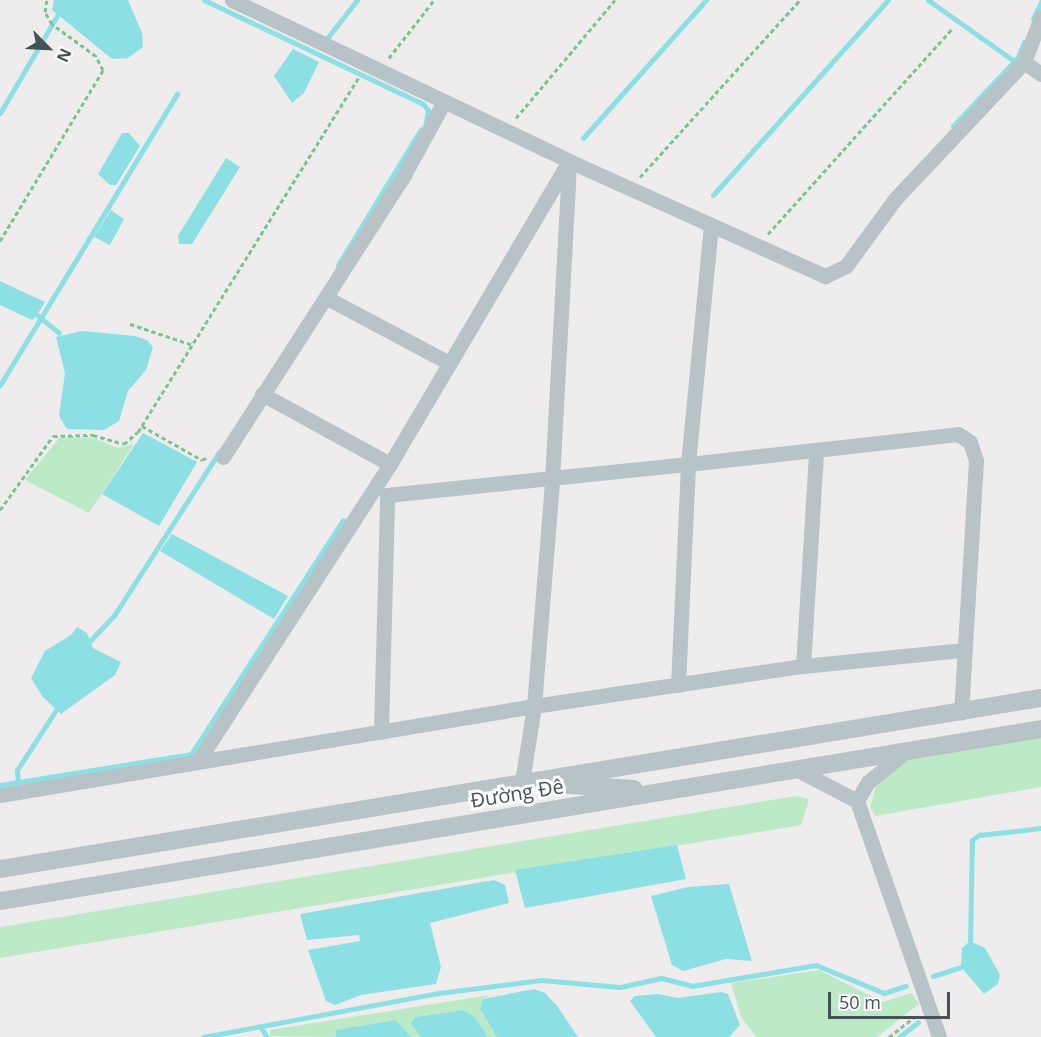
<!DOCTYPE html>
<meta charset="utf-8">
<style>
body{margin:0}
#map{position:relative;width:1041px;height:1037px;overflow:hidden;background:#eeecec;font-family:"Open Sans",sans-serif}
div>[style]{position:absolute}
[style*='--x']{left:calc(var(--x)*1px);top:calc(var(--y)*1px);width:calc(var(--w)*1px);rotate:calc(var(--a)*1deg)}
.green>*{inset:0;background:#bceac7}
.water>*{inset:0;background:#8ce0e4}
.stream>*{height:5px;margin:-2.5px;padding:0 2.5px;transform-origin:2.5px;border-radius:2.5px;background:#8ce0e4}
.path>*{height:3px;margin-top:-1.5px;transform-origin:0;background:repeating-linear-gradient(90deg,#77c592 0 4.5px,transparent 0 7.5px)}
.minor>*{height:15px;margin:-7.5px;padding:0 7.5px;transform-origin:7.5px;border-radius:7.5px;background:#b8c3c8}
.tertiary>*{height:18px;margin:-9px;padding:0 9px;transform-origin:9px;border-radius:9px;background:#b8c3c8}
span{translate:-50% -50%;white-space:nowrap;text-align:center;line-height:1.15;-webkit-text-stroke:6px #fff;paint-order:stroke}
.street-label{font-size:20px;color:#465258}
.north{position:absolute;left:18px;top:18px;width:60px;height:60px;-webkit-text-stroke:4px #fff;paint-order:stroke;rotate:114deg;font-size:16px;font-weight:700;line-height:24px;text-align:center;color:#465258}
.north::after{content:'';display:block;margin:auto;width:21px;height:27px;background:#465258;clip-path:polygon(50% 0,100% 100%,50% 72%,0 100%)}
.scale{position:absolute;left:828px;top:992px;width:122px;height:27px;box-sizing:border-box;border:3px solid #465258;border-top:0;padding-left:8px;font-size:18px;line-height:21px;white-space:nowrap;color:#465258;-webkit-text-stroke:4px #fff;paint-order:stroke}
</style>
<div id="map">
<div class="green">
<div style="clip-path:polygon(60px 437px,94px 438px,118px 448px,134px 444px,89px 513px,25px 480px)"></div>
<div style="clip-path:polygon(1041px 735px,1041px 787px,875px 816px,870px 807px,877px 783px,897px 765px,922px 755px)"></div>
<div style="clip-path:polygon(796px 796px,809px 799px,801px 825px,0 958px,0 927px)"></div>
<div style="clip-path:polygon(819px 970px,883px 1002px,912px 993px,919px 1004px,877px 1037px,756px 1037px,741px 1017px,731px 983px)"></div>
<div style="clip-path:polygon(490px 995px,483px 999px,480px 1009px,497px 1037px,488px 1037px,474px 1016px,463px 1010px,415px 1017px,412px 1023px,421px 1037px,411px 1037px,396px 1020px,337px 1030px,336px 1037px,270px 1036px,270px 1030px)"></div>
</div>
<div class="water">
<div style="clip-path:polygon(54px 0,128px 0,142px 33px,143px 47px,128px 58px,112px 59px,52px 10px)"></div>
<div style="clip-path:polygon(293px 49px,319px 62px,304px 93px,292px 103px,274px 76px)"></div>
<div style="clip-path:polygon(122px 133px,129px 133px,140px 146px,116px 185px,110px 185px,98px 174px)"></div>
<div style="clip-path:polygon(226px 158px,240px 167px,192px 244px,179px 244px,178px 236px)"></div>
<div style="clip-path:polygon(111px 210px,124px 219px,110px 245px,94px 237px)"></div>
<div style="clip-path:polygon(0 281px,45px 302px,37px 315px,32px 320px,0 305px)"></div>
<div style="clip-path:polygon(82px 331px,135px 336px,147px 340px,153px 347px,146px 370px,128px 391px,119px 421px,104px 430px,67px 429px,59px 416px,65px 373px,56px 337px)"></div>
<div style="clip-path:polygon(143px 433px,197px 462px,159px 526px,102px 494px)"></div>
<div style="clip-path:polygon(172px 534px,288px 596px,274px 619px,160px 551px)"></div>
<div style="clip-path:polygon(77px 627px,87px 633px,93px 648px,121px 662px,115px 675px,61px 714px,42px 696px,31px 678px,45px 651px,71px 635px)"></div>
<div style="clip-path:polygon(677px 845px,686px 879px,525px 908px,515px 870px)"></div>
<div style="clip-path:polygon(494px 880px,505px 885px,509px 903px,430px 923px,441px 967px,436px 984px,361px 995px,335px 1005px,326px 1001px,308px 950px,360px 941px,359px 935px,307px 940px,300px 914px)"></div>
<div style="clip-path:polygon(729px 884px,752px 961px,726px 959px,683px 971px,672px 965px,651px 896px,688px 887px)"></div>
<div style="clip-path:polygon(970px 941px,985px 948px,1000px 975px,998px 984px,984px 994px,961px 967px,962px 948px)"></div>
<div style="clip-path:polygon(534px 989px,545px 993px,557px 1006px,578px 1037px,497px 1037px,480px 1009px,483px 999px)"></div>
<div style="clip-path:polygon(721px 992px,728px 994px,740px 1025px,729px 1037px,656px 1037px,630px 1001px,635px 996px,658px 994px,678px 998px)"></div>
<div style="clip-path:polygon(463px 1010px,474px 1016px,488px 1037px,421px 1037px,411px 1023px,415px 1017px)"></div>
<div style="clip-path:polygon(396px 1020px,411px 1037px,336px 1037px,336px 1030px)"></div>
</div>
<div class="stream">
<div style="--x:204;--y:0;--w:242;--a:25.4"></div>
<div style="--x:423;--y:104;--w:8;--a:50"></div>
<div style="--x:428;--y:110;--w:11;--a:100"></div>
<div style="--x:928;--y:0;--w:105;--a:35.3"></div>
<div style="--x:1033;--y:19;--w:19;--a:-65"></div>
<div style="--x:325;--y:41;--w:52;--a:-52"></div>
<div style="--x:0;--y:113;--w:115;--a:-59.6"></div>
<div style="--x:953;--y:126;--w:95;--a:-46.7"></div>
<div style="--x:1018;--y:57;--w:16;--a:-68"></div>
<div style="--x:583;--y:138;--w:185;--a:-48.3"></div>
<div style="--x:713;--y:195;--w:262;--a:-48.1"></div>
<div style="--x:338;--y:265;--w:159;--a:-58.6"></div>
<div style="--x:37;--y:315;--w:28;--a:39"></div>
<div style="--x:0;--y:385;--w:341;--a:-58.7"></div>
<div style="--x:89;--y:642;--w:38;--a:-47"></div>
<div style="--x:115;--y:614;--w:193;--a:-57.3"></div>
<div style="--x:18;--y:782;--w:12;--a:-95"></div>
<div style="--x:17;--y:770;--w:72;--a:-57"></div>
<div style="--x:0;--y:785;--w:193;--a:-9.2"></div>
<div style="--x:191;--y:754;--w:279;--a:-57"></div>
<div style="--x:970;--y:941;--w:101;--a:-88.9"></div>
<div style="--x:972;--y:840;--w:9;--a:-36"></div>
<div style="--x:979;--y:835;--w:62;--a:-6.4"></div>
<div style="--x:933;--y:976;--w:29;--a:-18"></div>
<div style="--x:260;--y:1026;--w:13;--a:58"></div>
<div style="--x:203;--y:1037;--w:240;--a:-10.6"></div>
<div style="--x:439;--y:993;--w:103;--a:-7.3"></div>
<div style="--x:541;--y:980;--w:79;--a:5.1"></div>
<div style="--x:620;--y:987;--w:42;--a:-12.4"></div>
<div style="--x:661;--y:978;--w:32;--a:14"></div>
<div style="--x:692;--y:986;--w:126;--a:-9.6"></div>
<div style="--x:816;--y:965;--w:74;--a:22.4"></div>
<div style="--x:884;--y:993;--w:23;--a:-18"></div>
<div style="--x:899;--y:1037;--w:24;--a:-38"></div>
</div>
<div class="path">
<div style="--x:389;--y:58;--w:73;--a:-52.2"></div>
<div style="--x:516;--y:118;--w:154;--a:-50"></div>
<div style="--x:640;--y:177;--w:239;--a:-47.9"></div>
<div style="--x:768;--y:234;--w:277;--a:-48.1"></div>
<div style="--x:0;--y:241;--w:200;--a:-58.9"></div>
<div style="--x:103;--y:70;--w:16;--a:-117"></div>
<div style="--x:96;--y:56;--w:54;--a:-144"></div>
<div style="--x:52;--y:24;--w:14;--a:-120"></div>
<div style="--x:45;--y:12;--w:12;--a:-81"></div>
<div style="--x:130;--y:324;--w:66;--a:18.4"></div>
<div style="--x:142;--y:426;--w:69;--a:29.5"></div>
<div style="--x:202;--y:460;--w:7;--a:-27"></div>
<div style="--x:0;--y:510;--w:91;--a:-54.4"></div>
<div style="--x:53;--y:436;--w:40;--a:-1.4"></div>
<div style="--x:93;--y:435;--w:32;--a:16"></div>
<div style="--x:124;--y:444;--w:18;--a:-41"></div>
<div style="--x:138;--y:432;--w:418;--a:-58.1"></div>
<div style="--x:889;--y:1037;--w:33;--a:-38"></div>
</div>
<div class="minor">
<div style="--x:232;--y:0;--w:373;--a:25.5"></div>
<div style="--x:569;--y:161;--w:281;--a:24.2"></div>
<div style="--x:825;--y:276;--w:23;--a:-25"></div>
<div style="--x:846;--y:266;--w:83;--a:-53.8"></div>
<div style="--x:895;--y:199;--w:188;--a:-46.7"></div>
<div style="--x:1024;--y:62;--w:48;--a:-69.3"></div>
<div style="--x:1024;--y:62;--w:21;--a:35"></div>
<div style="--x:327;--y:298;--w:138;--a:28"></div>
<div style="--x:262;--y:394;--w:146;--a:28.7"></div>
<div style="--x:223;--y:457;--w:335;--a:-57.3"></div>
<div style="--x:404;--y:175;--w:83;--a:-61.3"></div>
<div style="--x:803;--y:666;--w:215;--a:-86.5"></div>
<div style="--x:678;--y:685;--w:221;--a:-87.4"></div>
<div style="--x:688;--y:464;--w:272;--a:-6.3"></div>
<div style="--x:958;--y:434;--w:14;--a:34"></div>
<div style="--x:970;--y:442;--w:20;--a:72"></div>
<div style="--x:976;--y:461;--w:252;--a:93.4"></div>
<div style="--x:381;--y:732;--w:237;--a:-88.5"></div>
<div style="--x:387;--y:495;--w:303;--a:-5.9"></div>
<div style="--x:688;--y:464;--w:238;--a:-84.5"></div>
<div style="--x:198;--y:761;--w:354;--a:-57.1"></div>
<div style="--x:390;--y:464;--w:352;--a:-59.4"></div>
<div style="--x:794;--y:768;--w:71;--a:27.6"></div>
<div style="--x:857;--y:801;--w:250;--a:70.8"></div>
<div style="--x:522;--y:782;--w:77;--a:-81"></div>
<div style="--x:534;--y:706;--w:227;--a:-85.4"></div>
<div style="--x:552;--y:480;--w:316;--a:-86.9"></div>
<div style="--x:0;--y:795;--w:541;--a:-9.46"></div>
<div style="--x:534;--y:706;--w:272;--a:-8.5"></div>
<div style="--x:803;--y:666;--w:162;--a:-5.7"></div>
<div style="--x:857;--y:801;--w:22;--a:-60"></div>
<div style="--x:868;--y:782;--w:46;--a:-38.9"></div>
</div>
<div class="tertiary">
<div style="--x:554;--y:784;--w:80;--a:3.6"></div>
<div style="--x:0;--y:869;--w:1055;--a:-9.33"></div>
<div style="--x:0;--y:901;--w:1055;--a:-9.38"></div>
</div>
<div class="street-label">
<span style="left:517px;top:793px;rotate:-9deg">Đường Đê</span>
</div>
<div class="north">N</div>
<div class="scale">50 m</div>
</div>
